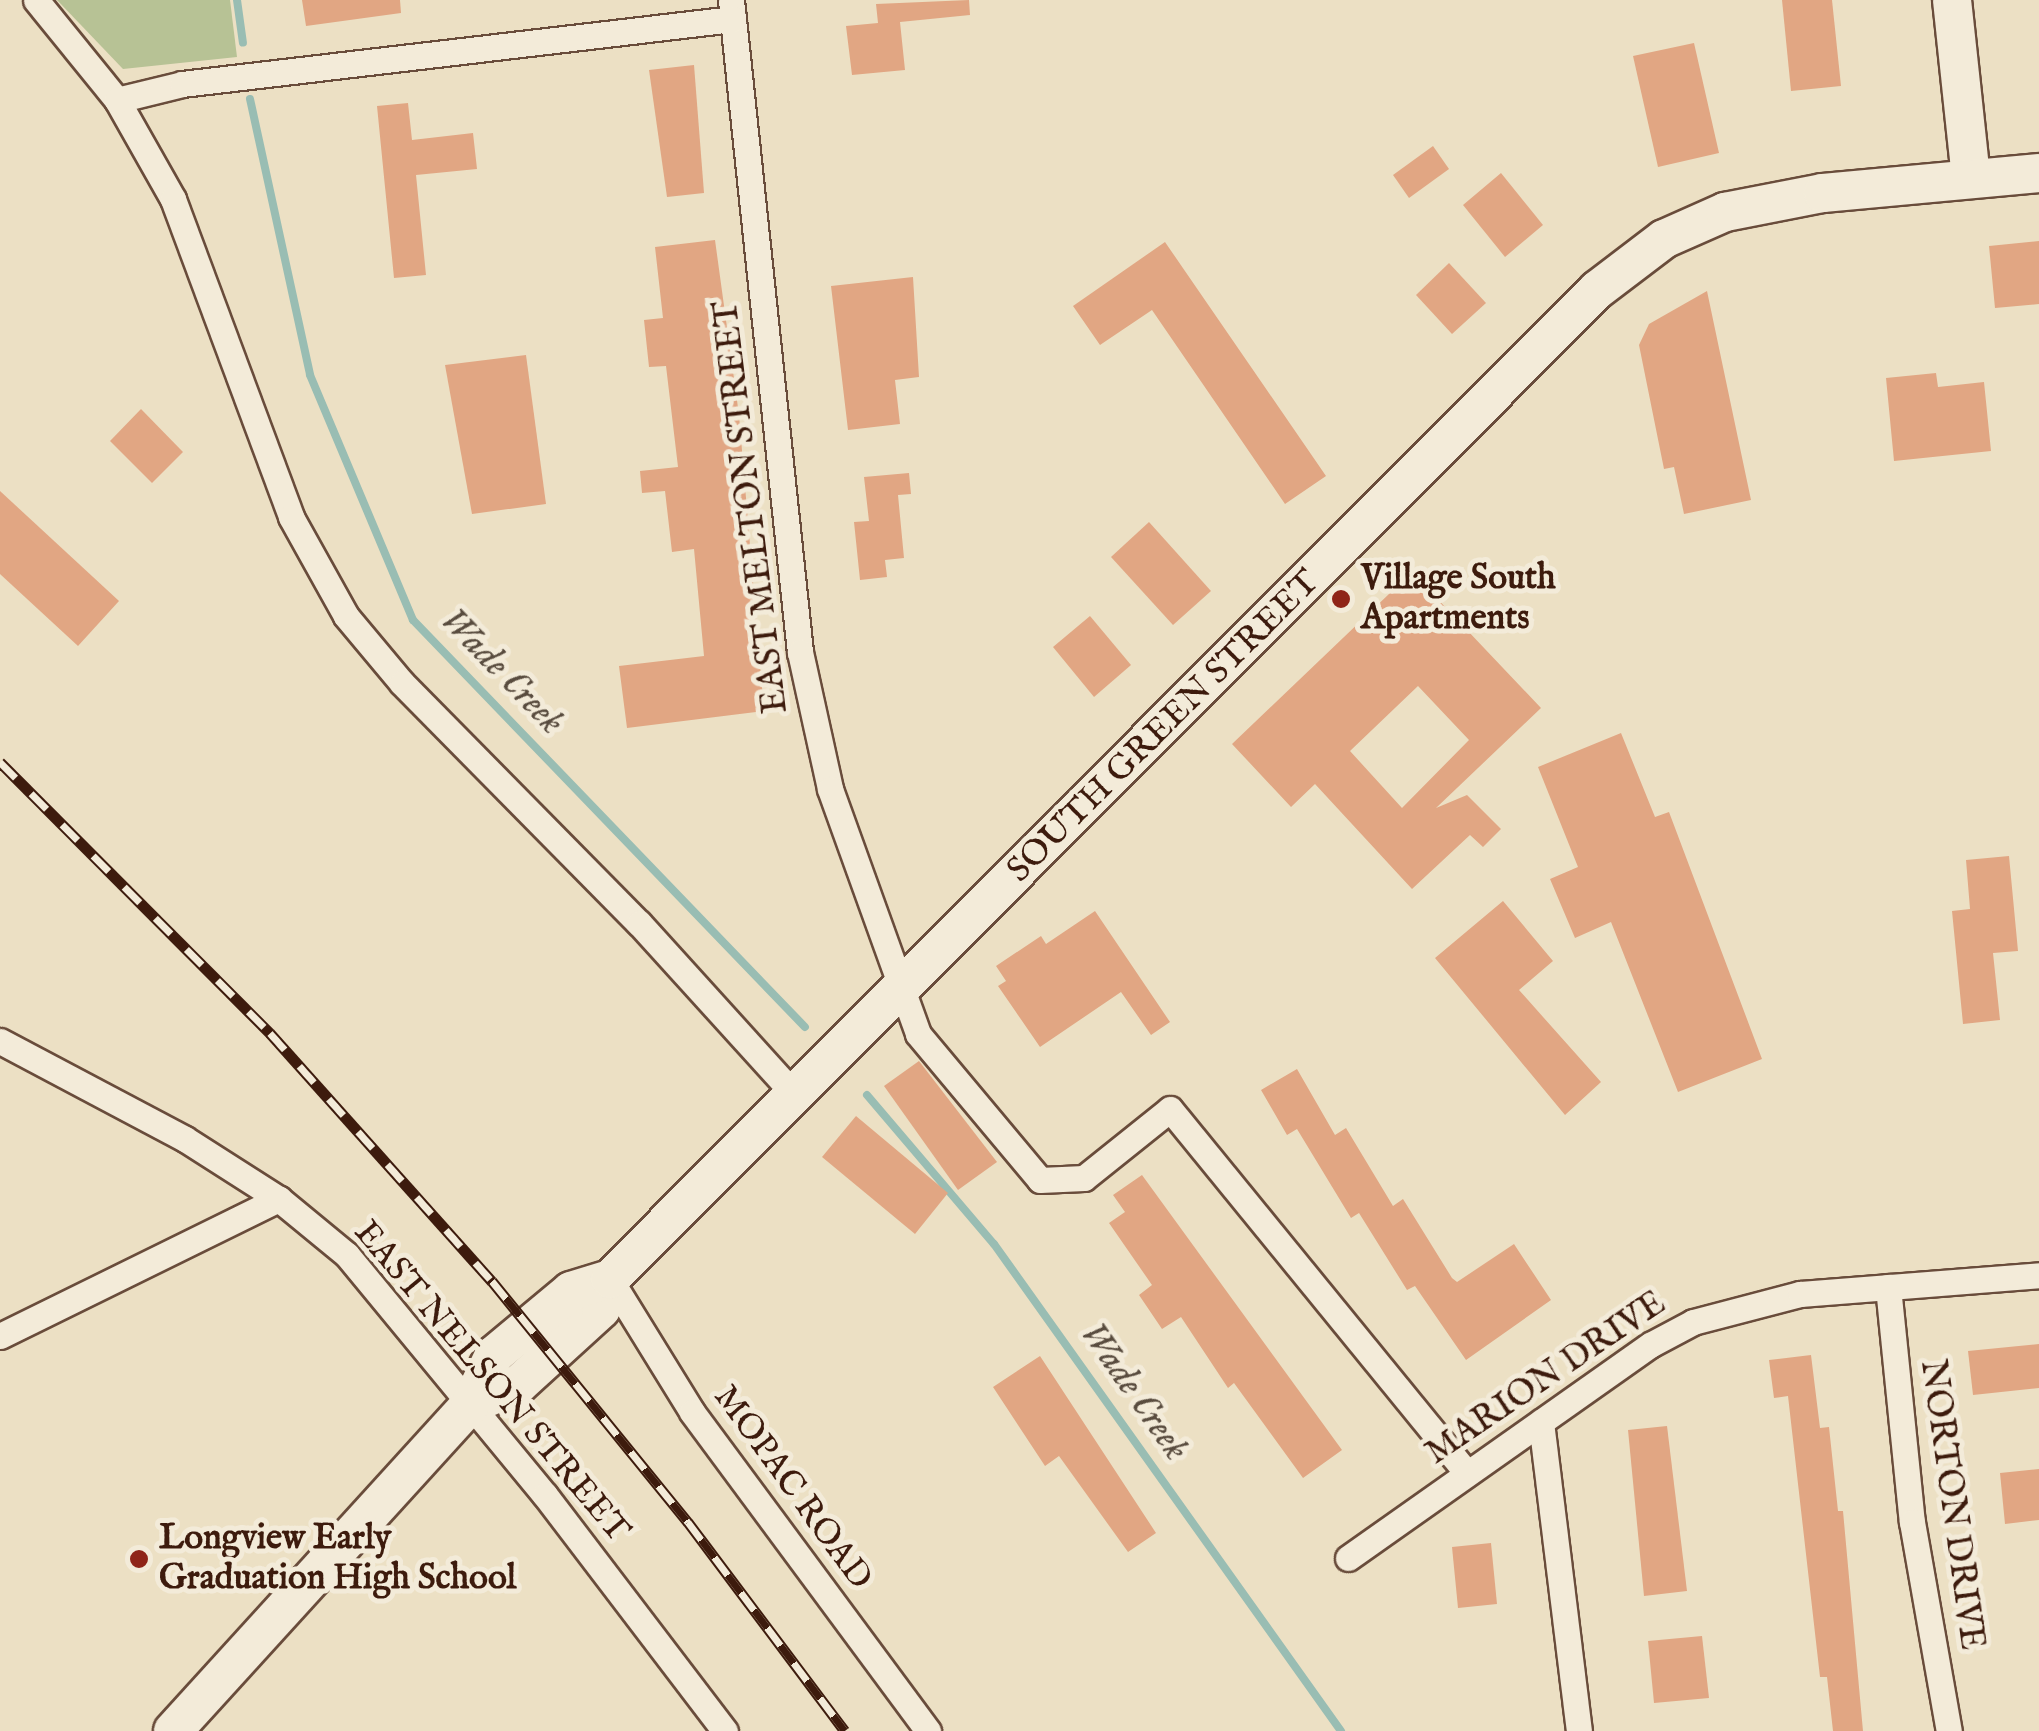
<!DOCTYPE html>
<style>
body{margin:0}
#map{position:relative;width:2039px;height:1731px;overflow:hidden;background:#ece0c4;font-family:"IM FELL English",serif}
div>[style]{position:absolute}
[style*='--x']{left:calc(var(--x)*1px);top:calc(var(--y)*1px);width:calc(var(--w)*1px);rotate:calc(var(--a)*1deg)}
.green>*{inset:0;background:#b7c295}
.stream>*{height:8px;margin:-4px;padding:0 4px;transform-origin:4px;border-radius:4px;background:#99bdb3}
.building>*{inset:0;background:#e1a683}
.roads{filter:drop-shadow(2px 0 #694c3b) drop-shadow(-2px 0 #694c3b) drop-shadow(0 2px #694c3b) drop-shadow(0 -2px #694c3b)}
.street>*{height:25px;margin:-12.5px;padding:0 12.5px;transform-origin:12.5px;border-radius:12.5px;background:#f3ebd9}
.secondary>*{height:38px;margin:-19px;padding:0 19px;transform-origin:19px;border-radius:19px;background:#f3ebd9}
.rail>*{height:11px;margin-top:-5.5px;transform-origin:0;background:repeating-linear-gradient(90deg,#f3ebd9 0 22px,#3d1b0d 0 44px);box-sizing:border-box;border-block:2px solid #3d1b0d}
.dots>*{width:28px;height:28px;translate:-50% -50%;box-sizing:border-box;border:5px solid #f3ebd9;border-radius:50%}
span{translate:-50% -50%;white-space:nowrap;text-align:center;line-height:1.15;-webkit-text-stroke:10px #f3ebd9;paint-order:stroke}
.street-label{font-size:35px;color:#3d1b0d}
.poi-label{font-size:35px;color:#3d1b0d;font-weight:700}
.left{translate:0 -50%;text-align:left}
.water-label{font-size:38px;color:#594c3f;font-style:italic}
</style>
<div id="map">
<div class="green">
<div style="clip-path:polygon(57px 0,230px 0,237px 57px,123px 69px)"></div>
</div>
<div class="stream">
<div style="--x:237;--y:0;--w:43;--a:82.1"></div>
<div style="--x:250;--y:99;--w:282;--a:77.7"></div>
<div style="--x:310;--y:375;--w:266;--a:67.2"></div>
<div style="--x:413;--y:620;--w:565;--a:46.08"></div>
<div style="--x:867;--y:1095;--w:196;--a:49.6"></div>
<div style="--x:994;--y:1244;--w:598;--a:54.53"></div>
</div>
<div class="building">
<div style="clip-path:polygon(302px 0,400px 0,401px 13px,306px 26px)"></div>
<div style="clip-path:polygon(969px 0,970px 15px,900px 22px,905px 70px,852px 75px,846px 26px,878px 23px,876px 4px)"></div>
<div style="clip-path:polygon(1782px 0,1832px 0,1841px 86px,1791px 91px)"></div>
<div style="clip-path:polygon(1694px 43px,1719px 153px,1658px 167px,1633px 56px)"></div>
<div style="clip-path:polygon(694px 65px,704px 193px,667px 197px,649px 70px)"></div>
<div style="clip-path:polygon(408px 103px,412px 140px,473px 133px,477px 169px,416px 175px,426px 275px,394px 278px,377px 106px)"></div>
<div style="clip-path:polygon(1433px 146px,1449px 169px,1409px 198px,1393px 175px)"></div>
<div style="clip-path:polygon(1501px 173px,1543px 225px,1505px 257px,1463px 205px)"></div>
<div style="clip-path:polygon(715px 240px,739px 415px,764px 711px,627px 728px,619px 666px,704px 656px,694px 549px,672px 552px,665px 491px,642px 493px,640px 471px,678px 467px,666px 366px,649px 367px,644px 320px,663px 318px,655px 247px)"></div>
<div style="clip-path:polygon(2039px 241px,2039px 304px,1995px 308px,1989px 246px)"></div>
<div style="clip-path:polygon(1165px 242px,1326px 476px,1285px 504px,1152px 310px,1100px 345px,1073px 306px)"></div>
<div style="clip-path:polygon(1449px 263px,1486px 303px,1452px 334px,1416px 295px)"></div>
<div style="clip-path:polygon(913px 277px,919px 377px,895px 380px,900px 424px,848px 430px,831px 286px)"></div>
<div style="clip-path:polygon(1707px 291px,1751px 500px,1684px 514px,1674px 467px,1664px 469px,1639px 345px,1649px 324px)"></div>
<div style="clip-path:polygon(526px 355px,546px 504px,472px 514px,445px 365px)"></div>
<div style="clip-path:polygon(1936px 373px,1938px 387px,1984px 382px,1991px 451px,1894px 461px,1886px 378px)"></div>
<div style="clip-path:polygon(141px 409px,183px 452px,152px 483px,110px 441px)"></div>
<div style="clip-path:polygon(909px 473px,911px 494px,898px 495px,904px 558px,885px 560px,887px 577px,860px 580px,854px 522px,869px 521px,864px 477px)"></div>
<div style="clip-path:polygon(0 491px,119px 601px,78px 646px,0 574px)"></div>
<div style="clip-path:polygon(1149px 522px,1211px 591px,1173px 625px,1111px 557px)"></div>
<div style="clip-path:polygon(evenodd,1412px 572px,1541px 708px,1436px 808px,1467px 795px,1501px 829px,1483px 847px,1470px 835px,1412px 889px,1315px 784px,1291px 807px,1232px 744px,1412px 572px,1418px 686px,1469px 740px,1402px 808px,1350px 751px,1418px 686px)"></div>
<div style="clip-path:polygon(1090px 616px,1131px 665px,1094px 697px,1053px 647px)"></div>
<div style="clip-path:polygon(1621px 733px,1655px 817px,1669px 812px,1762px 1059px,1678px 1092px,1611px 922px,1575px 938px,1550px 879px,1578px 867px,1538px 767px)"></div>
<div style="clip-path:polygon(2009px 856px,2018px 951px,1993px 953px,2000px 1020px,1963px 1024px,1952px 911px,1970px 909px,1966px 860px)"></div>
<div style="clip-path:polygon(1503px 901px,1553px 961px,1519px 990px,1601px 1082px,1565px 1115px,1435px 958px)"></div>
<div style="clip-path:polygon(1095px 911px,1170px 1022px,1151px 1035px,1121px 992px,1040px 1047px,998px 986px,1006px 981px,996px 966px,1041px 936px,1046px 944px)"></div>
<div style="clip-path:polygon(919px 1061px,997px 1162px,958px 1190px,884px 1086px)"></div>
<div style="clip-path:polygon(1297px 1069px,1335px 1135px,1346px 1128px,1393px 1206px,1403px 1199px,1452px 1278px,1457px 1282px,1514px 1244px,1551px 1300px,1466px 1360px,1415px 1286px,1407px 1290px,1359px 1213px,1351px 1218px,1297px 1129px,1287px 1135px,1261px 1090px)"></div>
<div style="clip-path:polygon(856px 1116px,948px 1193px,915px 1234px,822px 1157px)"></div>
<div style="clip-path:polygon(1142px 1175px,1342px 1450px,1303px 1478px,1234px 1383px,1228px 1388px,1181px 1317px,1162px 1329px,1139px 1295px,1152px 1285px,1109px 1223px,1125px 1212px,1113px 1195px)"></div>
<div style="clip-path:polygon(2039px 1344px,2039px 1388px,1973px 1395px,1968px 1351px)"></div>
<div style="clip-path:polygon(1811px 1355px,1820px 1428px,1829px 1427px,1838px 1511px,1843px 1511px,1863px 1731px,1833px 1731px,1827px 1677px,1820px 1677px,1788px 1396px,1774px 1398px,1769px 1360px)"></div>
<div style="clip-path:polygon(1040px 1356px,1156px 1533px,1128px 1552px,1059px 1456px,1045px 1466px,993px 1387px)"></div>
<div style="clip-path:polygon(1667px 1426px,1687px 1591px,1644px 1596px,1628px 1430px)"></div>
<div style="clip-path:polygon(2039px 1469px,2039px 1520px,2005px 1524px,2000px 1473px)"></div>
<div style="clip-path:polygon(1491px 1543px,1497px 1604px,1458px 1608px,1452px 1547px)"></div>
<div style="clip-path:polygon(1702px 1636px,1709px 1698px,1654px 1703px,1648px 1641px)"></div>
</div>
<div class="roads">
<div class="street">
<div style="--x:36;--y:0;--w:129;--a:51"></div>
<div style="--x:117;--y:100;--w:114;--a:60.5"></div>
<div style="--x:173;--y:199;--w:339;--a:69.6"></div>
<div style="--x:291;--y:517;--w:113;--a:60.9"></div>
<div style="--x:346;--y:616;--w:87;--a:50.1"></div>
<div style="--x:402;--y:683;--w:337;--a:45.4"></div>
<div style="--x:639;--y:923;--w:235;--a:47.8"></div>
<div style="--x:731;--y:0;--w:656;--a:83.96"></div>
<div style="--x:800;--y:652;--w:140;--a:77.6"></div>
<div style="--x:830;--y:789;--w:260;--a:70.2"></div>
<div style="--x:918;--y:1034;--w:190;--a:50.1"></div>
<div style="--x:1040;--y:1180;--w:44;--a:-2.6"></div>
<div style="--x:1084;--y:1178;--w:110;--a:-38.7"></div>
<div style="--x:1170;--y:1109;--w:470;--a:50.8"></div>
<div style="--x:117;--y:100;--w:67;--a:-13.8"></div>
<div style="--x:182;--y:84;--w:555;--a:-6.73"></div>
<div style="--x:0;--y:1041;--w:209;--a:27.9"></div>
<div style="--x:185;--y:1139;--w:112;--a:32.6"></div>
<div style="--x:279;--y:1199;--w:88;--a:39.5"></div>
<div style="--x:347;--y:1255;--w:311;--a:50.5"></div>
<div style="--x:545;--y:1495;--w:297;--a:52.7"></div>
<div style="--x:610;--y:1279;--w:156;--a:58.3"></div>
<div style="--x:692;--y:1412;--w:397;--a:53.5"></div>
<div style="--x:1888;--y:1287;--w:236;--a:84.2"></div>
<div style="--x:1912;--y:1522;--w:212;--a:80"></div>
<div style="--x:0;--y:1336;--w:311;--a:-26.2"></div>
<div style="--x:1541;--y:1422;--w:311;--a:83"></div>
<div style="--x:1348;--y:1558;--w:370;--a:-35.2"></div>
<div style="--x:1650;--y:1345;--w:49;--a:-28.1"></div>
<div style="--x:1693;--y:1322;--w:111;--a:-14.7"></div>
<div style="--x:1800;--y:1294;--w:240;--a:-4.5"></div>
</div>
<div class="secondary">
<div style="--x:1952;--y:0;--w:179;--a:83.9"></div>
<div style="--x:470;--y:1405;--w:53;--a:-23.2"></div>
<div style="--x:519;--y:1384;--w:111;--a:-42.4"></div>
<div style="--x:601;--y:1309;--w:31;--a:-73"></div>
<div style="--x:173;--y:1731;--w:441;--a:-47.7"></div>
<div style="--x:470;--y:1405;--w:55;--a:-64.4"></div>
<div style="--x:494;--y:1355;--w:100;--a:-39.7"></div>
<div style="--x:571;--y:1291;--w:41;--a:-17.1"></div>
<div style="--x:610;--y:1279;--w:1397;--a:-45.06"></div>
<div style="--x:1597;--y:290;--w:84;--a:-37.3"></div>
<div style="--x:1664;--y:239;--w:67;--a:-23.9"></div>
<div style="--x:1725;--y:212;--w:100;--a:-11"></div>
<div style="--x:1823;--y:193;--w:217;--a:-5.3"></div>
</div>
</div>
<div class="rail">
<div style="--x:0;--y:762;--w:383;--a:45.1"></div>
<div style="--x:270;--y:1033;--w:333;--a:48.2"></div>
<div style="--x:492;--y:1281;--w:311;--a:50.9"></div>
<div style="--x:688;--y:1522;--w:261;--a:53.1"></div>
</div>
<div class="dots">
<div style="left:1341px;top:599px;background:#8f2418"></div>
<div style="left:139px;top:1559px;background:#8f2418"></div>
</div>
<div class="street-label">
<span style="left:752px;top:507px;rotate:-97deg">EAST MELTON STREET</span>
<span style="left:1164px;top:727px;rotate:-45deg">SOUTH GREEN STREET</span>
<span style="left:1546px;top:1379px;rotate:-34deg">MARION DRIVE</span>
<span style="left:491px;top:1382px;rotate:50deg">EAST NELSON STREET</span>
<span style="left:792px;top:1488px;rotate:54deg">MOPAC ROAD</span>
<span style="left:1951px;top:1505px;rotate:82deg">NORTON DRIVE</span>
</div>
<div class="poi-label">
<span class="left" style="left:1361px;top:599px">Village South<br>Apartments</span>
<span class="left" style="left:159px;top:1559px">Longview Early<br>Graduation High School</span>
</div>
<div class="water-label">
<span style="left:501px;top:672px;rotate:46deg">Wade Creek</span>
<span style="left:1133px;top:1392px;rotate:55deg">Wade Creek</span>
</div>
</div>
